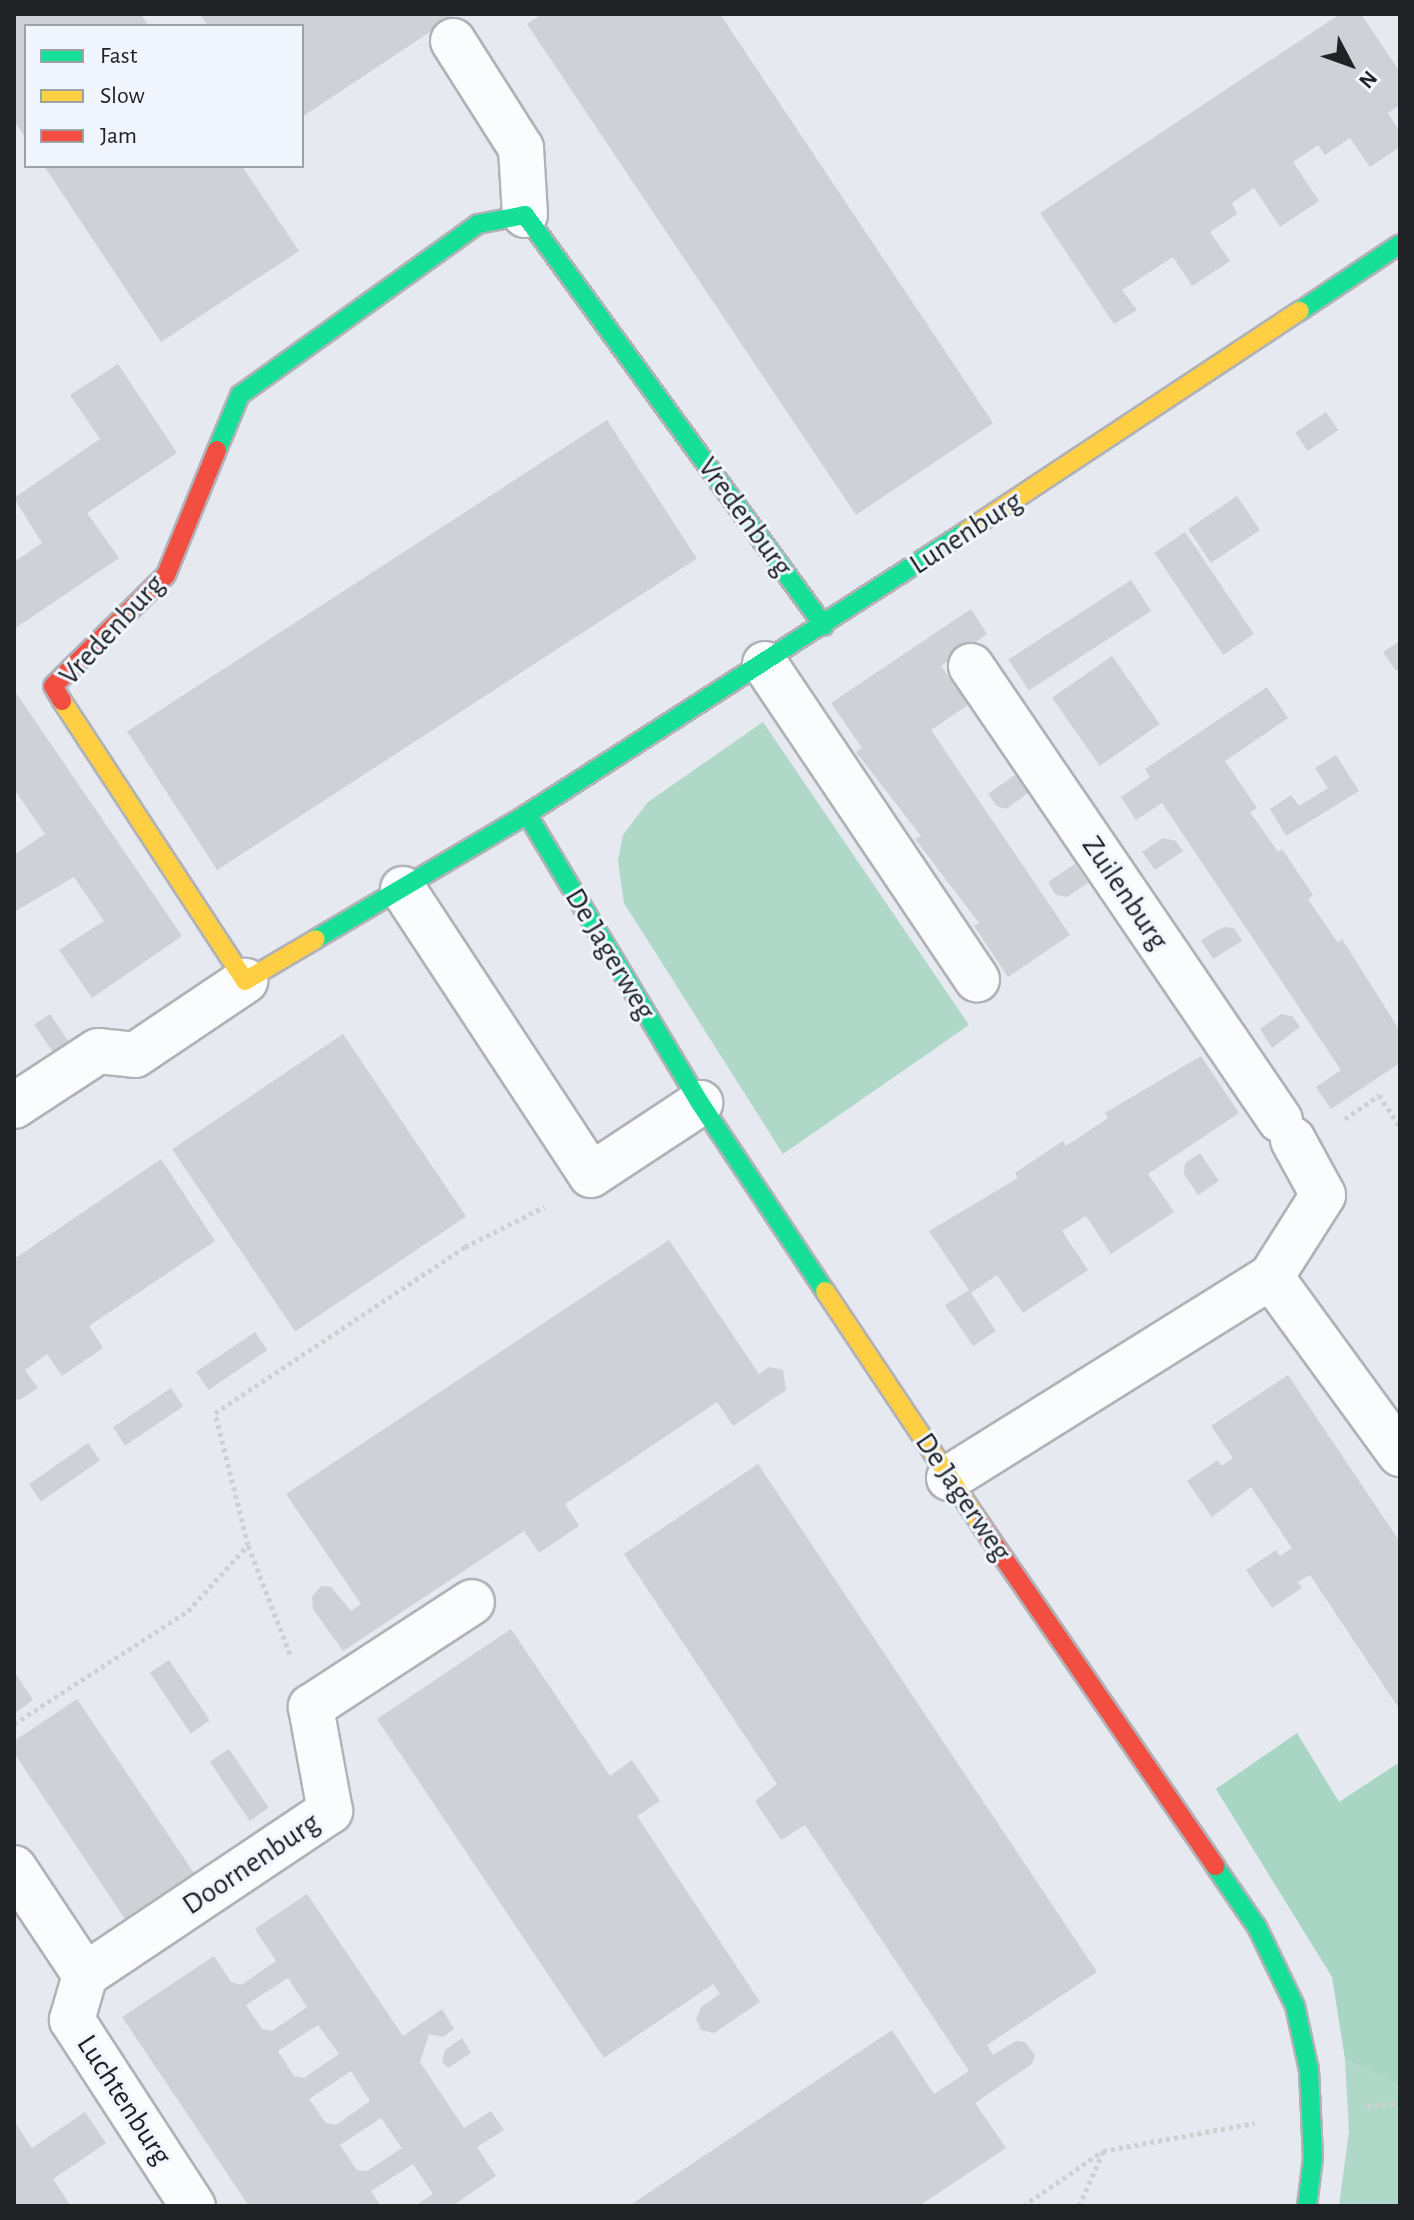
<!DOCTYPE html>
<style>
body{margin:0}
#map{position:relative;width:1414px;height:2220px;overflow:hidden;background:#e6e9f0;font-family:"Alegreya Sans",sans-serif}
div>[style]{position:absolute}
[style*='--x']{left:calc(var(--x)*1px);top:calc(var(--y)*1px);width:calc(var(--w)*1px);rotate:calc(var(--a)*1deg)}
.green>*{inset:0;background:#afd8c8}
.forest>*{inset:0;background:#a8d5c4}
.building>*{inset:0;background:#ced1d5;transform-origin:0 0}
.path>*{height:5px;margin-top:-2.5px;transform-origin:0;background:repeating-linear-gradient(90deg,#cfd0d2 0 4px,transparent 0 8px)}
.roads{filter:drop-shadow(2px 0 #b0b2b7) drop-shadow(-2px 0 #b0b2b7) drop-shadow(0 2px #b0b2b7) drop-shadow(0 -2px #b0b2b7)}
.street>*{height:44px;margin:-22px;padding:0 22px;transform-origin:22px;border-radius:22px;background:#fbfcfd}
.fast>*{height:18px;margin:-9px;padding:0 9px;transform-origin:9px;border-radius:9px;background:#16e098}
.slow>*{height:18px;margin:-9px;padding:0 9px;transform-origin:9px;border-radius:9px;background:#ffcf43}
.jam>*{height:18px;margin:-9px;padding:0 9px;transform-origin:9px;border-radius:9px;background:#f24e42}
span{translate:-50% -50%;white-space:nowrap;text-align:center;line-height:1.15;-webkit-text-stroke:6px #f1f6fe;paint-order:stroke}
.street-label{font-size:30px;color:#202226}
.frame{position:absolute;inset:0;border:16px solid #202226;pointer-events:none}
.legend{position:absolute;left:24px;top:24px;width:280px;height:144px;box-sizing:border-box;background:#f1f6fe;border:2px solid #9da1a8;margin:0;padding:10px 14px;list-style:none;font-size:24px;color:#202226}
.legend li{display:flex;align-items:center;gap:16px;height:40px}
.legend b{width:40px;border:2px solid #9da1a8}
.north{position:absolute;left:1310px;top:24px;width:80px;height:80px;-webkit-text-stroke:6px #f1f6fe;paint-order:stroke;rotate:131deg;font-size:22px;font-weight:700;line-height:32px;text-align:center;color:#202226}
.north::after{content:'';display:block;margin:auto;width:28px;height:36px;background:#202226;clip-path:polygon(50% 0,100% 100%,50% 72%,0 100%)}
</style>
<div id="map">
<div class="green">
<div style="clip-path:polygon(763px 722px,969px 1025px,783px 1154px,624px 903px,618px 861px,623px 835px,648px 802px)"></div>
<div style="clip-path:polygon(1345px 2059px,1400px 2086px,1400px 2206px,1339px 2206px,1349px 2131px)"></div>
</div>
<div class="forest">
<div style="clip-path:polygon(1297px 1733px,1339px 1802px,1400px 1762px,1400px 2086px,1345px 2059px,1332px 1977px,1216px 1789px)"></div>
</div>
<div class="building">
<div style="clip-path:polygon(14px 14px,141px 14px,149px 26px,26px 26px,26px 139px,14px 121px)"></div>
<div style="clip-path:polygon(200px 14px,457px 14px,302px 117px,302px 26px,208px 26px)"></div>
<div style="clip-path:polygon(542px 14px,720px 14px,993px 423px,856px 515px,527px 24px)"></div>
<div style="clip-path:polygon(1340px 14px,1361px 14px,1400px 72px,1400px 105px,1388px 113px,1400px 132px,1400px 147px,1370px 167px,1350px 138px,1325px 155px,1318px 145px,1293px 162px,1319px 201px,1280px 227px,1254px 188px,1232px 203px,1237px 214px,1210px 232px,1230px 261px,1192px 286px,1173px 257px,1122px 290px,1137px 310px,1114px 324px,1040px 213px)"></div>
<div style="clip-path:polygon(44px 166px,242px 166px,299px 251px,161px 342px)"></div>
<div style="clip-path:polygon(118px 364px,177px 453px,87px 513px,119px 558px,14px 629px,14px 562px,42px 543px,14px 498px,100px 439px,70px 395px)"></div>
<div style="left:1326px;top:412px;width:22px;height:37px;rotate:56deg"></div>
<div style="left:607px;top:420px;width:165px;height:572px;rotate:57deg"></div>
<div style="left:1237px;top:496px;width:41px;height:59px;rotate:56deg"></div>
<div style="left:1185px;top:532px;width:123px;height:37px;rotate:56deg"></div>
<div style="left:1131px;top:580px;width:37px;height:146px;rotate:57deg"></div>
<div style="clip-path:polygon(971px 609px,987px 634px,941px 666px,968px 705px,931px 730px,1070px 935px,1008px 977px,974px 926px,979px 923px,915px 839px,921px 836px,856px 752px,862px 748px,831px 703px)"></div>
<div style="clip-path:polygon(1400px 641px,1400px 668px,1396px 671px,1383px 652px)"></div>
<div style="left:1112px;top:656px;width:83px;height:73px;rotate:55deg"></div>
<div style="clip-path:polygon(1267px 687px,1288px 718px,1225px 761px,1257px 808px,1250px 812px,1278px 852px,1282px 849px,1313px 895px,1308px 899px,1338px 943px,1342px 939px,1400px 1031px,1400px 1063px,1331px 1109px,1316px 1087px,1341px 1070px,1162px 803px,1136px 820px,1121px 797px,1150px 777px,1145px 769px)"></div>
<div style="clip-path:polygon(14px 690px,182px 936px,92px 998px,59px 950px,104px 921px,74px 877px,14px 912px,14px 855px,45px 834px,14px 789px)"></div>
<div style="clip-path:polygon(1336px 755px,1359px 791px,1286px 836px,1270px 809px,1291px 795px,1299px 806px,1328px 788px,1315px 768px)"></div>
<div style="clip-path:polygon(1015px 775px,1028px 793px,1006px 809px,997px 806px,988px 794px)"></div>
<div style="clip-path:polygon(1163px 838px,1176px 841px,1183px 851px,1155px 870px,1142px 852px)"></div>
<div style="clip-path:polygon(1075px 864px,1088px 883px,1067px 897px,1056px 895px,1048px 882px)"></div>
<div style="clip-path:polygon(1224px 927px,1234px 928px,1242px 941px,1213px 959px,1201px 940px)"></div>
<div style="left:50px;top:1014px;width:34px;height:19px;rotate:56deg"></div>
<div style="clip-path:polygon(1281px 1014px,1292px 1016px,1300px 1027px,1272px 1048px,1260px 1029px)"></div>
<div style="left:343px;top:1034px;width:220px;height:206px;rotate:56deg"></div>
<div style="clip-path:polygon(1201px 1056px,1239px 1113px,1148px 1174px,1174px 1212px,1111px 1254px,1086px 1216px,1062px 1231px,1088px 1270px,1023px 1313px,997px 1275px,971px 1293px,996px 1331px,973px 1346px,945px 1305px,969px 1290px,929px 1231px,1018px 1178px,1015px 1173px,1063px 1141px,1066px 1146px,1108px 1118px,1105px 1113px)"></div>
<div style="clip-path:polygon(1200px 1153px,1219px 1181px,1198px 1195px,1184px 1174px,1185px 1163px)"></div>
<div style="clip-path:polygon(161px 1159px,215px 1241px,89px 1326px,103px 1348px,62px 1376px,47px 1354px,25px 1370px,38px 1388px,18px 1401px,14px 1395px,14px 1259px)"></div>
<div style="clip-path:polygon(669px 1240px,759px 1374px,769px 1367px,783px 1370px,786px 1390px,733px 1426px,717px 1402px,565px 1504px,579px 1526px,539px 1553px,524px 1531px,343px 1651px,313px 1609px,312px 1597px,321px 1586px,331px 1587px,351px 1611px,361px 1604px,286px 1494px)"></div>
<div style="left:255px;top:1332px;width:22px;height:71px;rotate:56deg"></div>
<div style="clip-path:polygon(1288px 1375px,1400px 1542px,1400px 1710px,1310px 1575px,1298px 1582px,1302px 1588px,1272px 1608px,1246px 1570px,1276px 1550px,1280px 1556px,1292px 1548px,1251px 1487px,1212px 1517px,1187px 1481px,1218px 1460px,1221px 1466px,1233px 1458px,1211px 1426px)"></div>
<div style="left:171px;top:1388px;width:22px;height:70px;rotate:56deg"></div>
<div style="left:88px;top:1443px;width:21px;height:72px;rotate:55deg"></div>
<div style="clip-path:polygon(758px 1464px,1097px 1972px,987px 2045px,993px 2055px,1016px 2041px,1025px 2042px,1035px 2055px,1032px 2064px,975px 2103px,1006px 2148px,919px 2206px,629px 2206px,892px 2030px,934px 2094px,969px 2071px,805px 1825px,781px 1840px,755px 1801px,777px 1784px,624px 1554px)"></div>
<div style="clip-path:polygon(511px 1629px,610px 1776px,632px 1760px,660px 1801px,637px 1816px,760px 2002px,714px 2033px,701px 2030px,696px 2019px,701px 2007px,720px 1994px,713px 1984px,604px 2058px,377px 1719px)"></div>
<div style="left:169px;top:1660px;width:73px;height:23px;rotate:56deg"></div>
<div style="clip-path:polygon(14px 1671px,33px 1700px,14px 1714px)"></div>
<div style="clip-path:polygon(77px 1699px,198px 1879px,129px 1925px,14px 1753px,14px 1741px)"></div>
<div style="left:229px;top:1749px;width:71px;height:23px;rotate:56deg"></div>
<div style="clip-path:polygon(evenodd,307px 1894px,403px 2036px,442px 2009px,454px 2029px,443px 2037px,429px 2034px,420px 2062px,464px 2128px,491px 2111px,504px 2130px,477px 2147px,496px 2176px,452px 2206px,415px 2206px,433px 2194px,413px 2164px,371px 2191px,381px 2206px,249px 2206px,122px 2017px,214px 1956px,231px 1982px,241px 1985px,276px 1961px,255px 1929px,307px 1894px,288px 1978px,307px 2007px,272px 2031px,262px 2029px,246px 2005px,288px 1978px,307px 1894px,318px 2025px,339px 2054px,304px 2078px,294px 2076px,278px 2051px,318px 2025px,307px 1894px,351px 2071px,370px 2101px,336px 2125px,326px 2123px,309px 2099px,351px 2071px,307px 1894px,381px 2118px,402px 2148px,367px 2171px,357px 2170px,340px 2145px,381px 2118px)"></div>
<div style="clip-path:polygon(462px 2038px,471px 2053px,448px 2068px,442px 2062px,445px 2050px)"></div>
<div style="clip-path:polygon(85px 2112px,106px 2143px,53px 2179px,71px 2206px,14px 2206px,14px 2121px,32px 2148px)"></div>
</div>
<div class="path">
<div style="--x:1345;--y:1119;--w:42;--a:-35.2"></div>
<div style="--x:1379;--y:1095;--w:38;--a:57"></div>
<div style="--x:290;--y:1654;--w:117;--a:-111.1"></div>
<div style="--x:248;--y:1545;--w:136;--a:-104"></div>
<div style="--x:215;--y:1413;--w:300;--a:-33.6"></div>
<div style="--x:465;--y:1247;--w:89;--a:-26.9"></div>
<div style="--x:14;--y:1724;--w:207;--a:-33"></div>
<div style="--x:188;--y:1611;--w:89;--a:-47.7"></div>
<div style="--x:1367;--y:2106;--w:33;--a:-5"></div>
<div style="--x:1023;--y:2206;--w:97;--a:-34.5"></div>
<div style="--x:1103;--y:2151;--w:154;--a:-10.5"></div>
<div style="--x:1079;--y:2206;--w:59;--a:-66"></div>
</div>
<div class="roads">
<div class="street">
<div style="--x:453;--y:41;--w:127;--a:57.6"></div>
<div style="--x:521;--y:148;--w:67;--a:86.6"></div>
<div style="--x:765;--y:664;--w:380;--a:56.1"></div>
<div style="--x:971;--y:666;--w:549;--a:55.76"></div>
<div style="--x:403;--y:889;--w:342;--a:56.7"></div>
<div style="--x:591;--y:1175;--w:131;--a:-33.4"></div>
<div style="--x:14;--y:1106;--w:100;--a:-33.2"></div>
<div style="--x:98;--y:1051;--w:37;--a:6"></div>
<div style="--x:135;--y:1055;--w:133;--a:-33.9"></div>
<div style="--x:1271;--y:1277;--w:97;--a:-57.6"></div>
<div style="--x:1323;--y:1195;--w:63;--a:-118.6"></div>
<div style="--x:949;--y:1478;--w:380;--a:-32"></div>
<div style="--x:1271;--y:1277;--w:219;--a:53.9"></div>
<div style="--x:14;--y:1868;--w:128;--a:56.4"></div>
<div style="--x:85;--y:1975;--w:47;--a:106.1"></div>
<div style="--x:72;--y:2020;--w:222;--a:57"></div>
<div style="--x:85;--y:1975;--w:295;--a:-33.8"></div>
<div style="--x:330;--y:1811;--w:106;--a:-100.4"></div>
<div style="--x:311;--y:1707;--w:192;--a:-33.1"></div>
</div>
<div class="fast">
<div style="--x:1300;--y:311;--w:120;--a:-33.8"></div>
<div style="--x:217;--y:450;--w:60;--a:-67.3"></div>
<div style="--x:240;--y:395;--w:293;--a:-35.7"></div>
<div style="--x:478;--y:224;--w:48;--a:-10.8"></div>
<div style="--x:525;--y:215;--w:508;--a:53.96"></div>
<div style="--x:527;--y:814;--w:337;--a:59.1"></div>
<div style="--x:700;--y:1103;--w:226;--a:56.4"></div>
<div style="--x:316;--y:939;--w:245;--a:-30.6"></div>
<div style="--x:527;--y:814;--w:523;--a:-32.75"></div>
<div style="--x:1215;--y:1866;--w:74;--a:55.5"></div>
<div style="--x:1257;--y:1927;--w:88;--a:64.3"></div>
<div style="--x:1295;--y:2006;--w:66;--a:77.7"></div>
<div style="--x:1309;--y:2070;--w:88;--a:87.4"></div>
<div style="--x:1313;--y:2158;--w:48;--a:97.1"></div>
</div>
<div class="slow">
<div style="--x:967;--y:531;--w:399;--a:-33.5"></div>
<div style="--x:62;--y:701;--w:334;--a:56.8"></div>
<div style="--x:245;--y:981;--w:82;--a:-30.6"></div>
<div style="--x:825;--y:1291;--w:281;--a:56.3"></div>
</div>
<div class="jam">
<div style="--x:62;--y:701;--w:17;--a:-121"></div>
<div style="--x:53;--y:686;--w:158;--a:-44.5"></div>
<div style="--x:166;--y:575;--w:135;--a:-67.8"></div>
<div style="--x:981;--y:1525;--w:414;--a:55.5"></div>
</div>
</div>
<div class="street-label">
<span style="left:745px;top:517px;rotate:54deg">Vredenburg</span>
<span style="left:966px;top:533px;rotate:-33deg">Lunenburg</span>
<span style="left:112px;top:630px;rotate:-47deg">Vredenburg</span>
<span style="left:1125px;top:893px;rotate:56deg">Zuilenburg</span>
<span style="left:610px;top:954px;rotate:59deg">De Jagerweg</span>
<span style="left:963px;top:1497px;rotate:56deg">De Jagerweg</span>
<span style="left:251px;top:1864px;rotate:-34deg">Doornenburg</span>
<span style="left:124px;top:2100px;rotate:57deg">Luchtenburg</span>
</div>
<div class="frame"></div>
<ul class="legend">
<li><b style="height:10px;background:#16e098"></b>Fast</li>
<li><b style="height:10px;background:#ffcf43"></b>Slow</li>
<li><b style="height:10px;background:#f24e42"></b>Jam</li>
</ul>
<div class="north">N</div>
</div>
